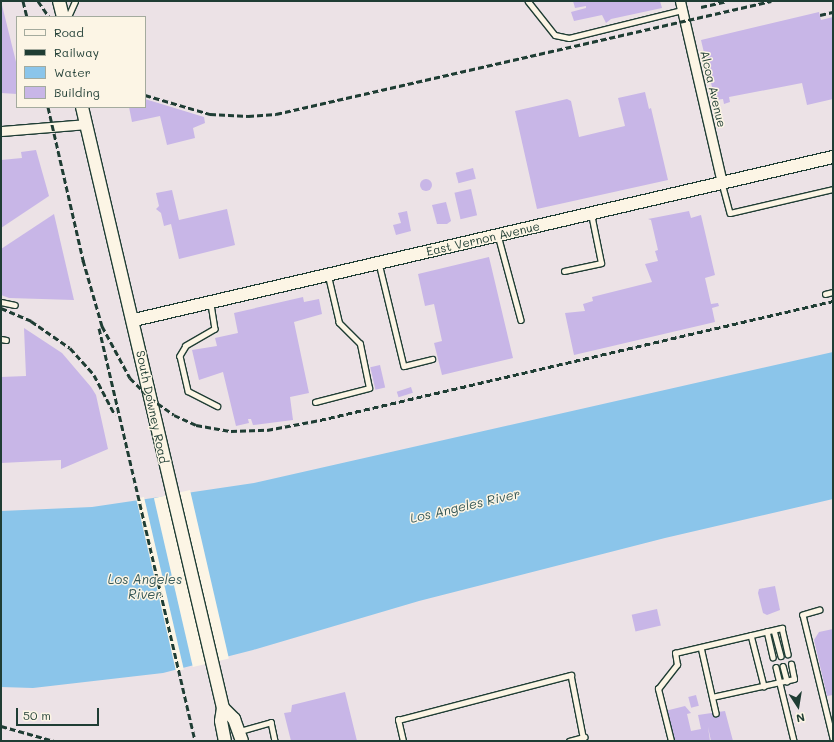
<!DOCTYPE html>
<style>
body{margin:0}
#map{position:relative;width:834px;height:742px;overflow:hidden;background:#fcf5e5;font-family:Mali,sans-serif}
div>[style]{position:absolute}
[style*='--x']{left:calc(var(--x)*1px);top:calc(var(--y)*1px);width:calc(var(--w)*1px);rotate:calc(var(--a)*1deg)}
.built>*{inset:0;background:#ece2e6}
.water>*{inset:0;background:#8bc5ea}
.pier>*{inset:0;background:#fcf5e5;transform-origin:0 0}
.building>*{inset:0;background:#c8b6e7;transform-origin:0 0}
.round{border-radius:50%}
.roads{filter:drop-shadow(1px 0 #1f3d34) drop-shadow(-1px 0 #1f3d34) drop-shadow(0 1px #1f3d34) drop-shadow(0 -1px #1f3d34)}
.lane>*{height:4.5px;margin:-2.25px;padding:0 2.25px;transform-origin:2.25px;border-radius:2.25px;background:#fcf5e5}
.street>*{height:9px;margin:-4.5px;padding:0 4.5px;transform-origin:4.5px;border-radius:4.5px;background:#fcf5e5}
.secondary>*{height:12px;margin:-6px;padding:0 6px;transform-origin:6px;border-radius:6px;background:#fcf5e5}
.rail>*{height:3px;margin-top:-1.5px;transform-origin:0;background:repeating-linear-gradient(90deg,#1f3d34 0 6px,transparent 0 9px)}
span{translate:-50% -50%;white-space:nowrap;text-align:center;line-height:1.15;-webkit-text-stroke:3px #fcf5e5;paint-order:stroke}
.street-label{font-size:12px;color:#1f3d34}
.water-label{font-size:13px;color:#355858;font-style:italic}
.frame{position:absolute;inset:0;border:2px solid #1f3d34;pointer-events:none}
.legend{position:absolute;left:16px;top:16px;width:130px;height:92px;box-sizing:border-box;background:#fcf5e5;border:1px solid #a4ab9e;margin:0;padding:5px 7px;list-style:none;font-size:12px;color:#1f3d34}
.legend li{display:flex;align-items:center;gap:8px;height:20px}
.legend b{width:20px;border:1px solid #a4ab9e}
.north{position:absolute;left:778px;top:686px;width:40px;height:40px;-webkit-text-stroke:3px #fcf5e5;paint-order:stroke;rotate:168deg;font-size:11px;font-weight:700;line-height:16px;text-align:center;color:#1f3d34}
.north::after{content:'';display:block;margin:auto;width:14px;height:18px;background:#1f3d34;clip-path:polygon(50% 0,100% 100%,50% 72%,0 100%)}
.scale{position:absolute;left:16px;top:708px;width:83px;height:18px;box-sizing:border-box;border:2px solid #1f3d34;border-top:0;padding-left:5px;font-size:12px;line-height:14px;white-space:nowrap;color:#1f3d34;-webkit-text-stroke:3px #fcf5e5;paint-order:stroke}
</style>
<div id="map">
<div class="built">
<div style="clip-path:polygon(evenodd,1px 1px,833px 1px,833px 741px,1px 741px,1px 1px,17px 17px,145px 17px,145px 107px,17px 107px,17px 17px)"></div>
</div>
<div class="water">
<div style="clip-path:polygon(833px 352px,833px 499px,665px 538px,419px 601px,253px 650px,163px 673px,33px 688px,1px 687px,1px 511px,92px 507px,254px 483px)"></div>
</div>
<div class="pier">
<div style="left:190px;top:490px;width:173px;height:37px;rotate:77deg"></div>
<div style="left:144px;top:497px;width:177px;height:8px;rotate:77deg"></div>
</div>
<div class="building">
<div style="clip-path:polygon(1px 1px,17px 66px,17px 94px,1px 93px)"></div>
<div style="clip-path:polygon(573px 1px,660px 1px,662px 8px,611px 19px,606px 23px,602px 15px,574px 21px,571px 12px,586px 8px,586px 6px,575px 8px)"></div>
<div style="clip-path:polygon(819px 12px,821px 20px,833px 17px,833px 99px,807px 105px,802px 83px,729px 97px,730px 102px,724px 104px,723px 99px,715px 100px,701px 40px)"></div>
<div style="clip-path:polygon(645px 92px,649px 109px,651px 108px,668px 180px,537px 209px,515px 111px,567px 99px,571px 101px,579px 137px,625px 126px,618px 98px)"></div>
<div style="clip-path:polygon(145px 99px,204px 117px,205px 123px,193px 128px,195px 138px,167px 145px,160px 116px,132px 122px,129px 107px,145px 107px)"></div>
<div style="clip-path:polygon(36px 150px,49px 196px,1px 228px,1px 160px,22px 158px,21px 152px)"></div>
<div style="left:473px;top:168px;width:11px;height:18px;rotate:75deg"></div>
<div class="round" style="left:420px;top:179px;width:12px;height:12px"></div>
<div style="left:471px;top:189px;width:27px;height:17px;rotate:77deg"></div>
<div style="clip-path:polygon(172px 190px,179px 220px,227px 209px,235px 245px,179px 259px,171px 224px,164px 226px,161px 213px,156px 209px,159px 206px,156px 193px)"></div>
<div style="clip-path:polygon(446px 202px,451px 221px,447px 224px,437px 224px,432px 205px)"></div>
<div style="clip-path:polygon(407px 211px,411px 231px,396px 235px,393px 225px,401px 223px,398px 213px)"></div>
<div style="clip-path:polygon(689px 211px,691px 218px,701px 215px,715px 275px,705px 278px,711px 304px,718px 303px,719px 306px,712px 308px,715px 322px,574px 355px,565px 313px,585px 311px,583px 304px,593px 301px,592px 297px,652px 282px,645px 264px,658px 261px,655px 251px,658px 250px,651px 220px,648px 219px)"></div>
<div style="clip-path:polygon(54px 214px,74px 300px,9px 298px,1px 295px,1px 249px)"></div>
<div style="clip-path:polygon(489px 257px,513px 358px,442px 375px,434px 343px,442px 341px,434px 304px,425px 306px,418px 274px)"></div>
<div style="clip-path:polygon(303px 297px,304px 302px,319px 299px,322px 314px,294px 322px,309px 393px,290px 397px,293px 420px,253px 425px,251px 419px,248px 419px,249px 423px,236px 426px,223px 372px,199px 380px,192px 350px,217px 346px,215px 338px,238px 333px,234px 313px)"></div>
<div style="clip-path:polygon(24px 328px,62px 353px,91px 387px,96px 395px,108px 449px,61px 469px,61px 460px,1px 463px,1px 377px,26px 376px)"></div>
<div style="left:380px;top:365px;width:23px;height:10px;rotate:77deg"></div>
<div style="left:411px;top:387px;width:6px;height:15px;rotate:72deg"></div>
<div style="clip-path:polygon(775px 586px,780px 610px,767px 615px,763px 613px,758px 593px,759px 589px)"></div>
<div style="left:657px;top:609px;width:17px;height:26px;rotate:77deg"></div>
<div style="clip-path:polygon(833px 629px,833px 695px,827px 696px,814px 640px,819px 632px)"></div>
<div style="clip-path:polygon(345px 692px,357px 741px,291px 741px,284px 713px,291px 712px,292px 705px)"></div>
<div style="left:696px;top:695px;width:11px;height:8px;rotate:75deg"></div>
<div style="clip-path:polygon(685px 706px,691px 713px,687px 714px,691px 731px,701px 729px,698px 715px,725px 711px,733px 741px,711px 741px,708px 727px,710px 741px,675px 741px,665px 711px)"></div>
</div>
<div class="roads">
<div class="lane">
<div style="--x:528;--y:1;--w:43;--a:51.5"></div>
<div style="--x:555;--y:35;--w:14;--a:12"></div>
<div style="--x:569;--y:38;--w:116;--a:-13.9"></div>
<div style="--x:68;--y:17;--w:17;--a:-66"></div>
<div style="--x:722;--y:183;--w:31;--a:75"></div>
<div style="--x:730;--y:213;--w:106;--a:-13.1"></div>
<div style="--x:498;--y:235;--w:88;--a:74.9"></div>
<div style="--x:379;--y:263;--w:106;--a:76.4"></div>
<div style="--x:404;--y:366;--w:29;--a:-14"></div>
<div style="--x:564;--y:271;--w:38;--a:-12"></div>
<div style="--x:601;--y:263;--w:50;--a:-101.5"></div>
<div style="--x:825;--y:294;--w:8;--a:-14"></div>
<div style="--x:1;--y:302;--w:14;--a:12"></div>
<div style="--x:211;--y:304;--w:25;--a:81"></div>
<div style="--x:215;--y:329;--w:34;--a:150"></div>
<div style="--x:186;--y:346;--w:12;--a:121"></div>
<div style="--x:180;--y:356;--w:36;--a:77"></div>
<div style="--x:188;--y:391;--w:33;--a:27"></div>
<div style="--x:1;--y:339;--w:5;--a:11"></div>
<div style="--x:315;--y:402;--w:56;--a:-14.5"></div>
<div style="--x:369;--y:388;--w:45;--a:-101.6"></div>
<div style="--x:360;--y:344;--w:30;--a:-135"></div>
<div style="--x:339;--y:323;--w:48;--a:-103.2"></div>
<div style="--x:820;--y:610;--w:18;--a:164"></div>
<div style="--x:803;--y:615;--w:127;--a:76.3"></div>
<div style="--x:774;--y:630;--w:27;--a:75"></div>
<div style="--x:767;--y:631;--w:27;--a:77"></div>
<div style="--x:751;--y:635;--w:53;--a:75.7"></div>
<div style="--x:701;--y:647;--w:68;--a:77.2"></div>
<div style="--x:783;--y:666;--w:16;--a:75"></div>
<div style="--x:776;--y:667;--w:76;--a:76.3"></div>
<div style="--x:712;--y:697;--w:84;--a:-12.4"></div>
<div style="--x:794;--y:679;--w:15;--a:-101"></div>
<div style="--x:240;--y:731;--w:32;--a:-16"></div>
<div style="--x:271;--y:722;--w:19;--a:78"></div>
<div style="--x:403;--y:741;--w:22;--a:-103"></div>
<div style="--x:398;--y:720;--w:179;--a:-14.6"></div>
<div style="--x:571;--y:675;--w:67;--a:78.9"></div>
<div style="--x:569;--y:741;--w:16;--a:-15"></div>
<div style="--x:671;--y:741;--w:54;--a:-104"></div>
<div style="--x:658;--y:689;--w:31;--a:-52"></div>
<div style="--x:677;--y:665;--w:12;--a:-99"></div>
<div style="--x:675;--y:653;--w:110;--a:-13.2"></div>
<div style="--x:782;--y:628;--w:27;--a:77"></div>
</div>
<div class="street">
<div style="--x:680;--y:1;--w:187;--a:77"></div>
<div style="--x:1;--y:131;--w:85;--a:-4.7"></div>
</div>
<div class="secondary">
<div style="--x:59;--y:1;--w:16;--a:76"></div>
<div style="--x:82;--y:107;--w:617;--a:76.8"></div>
<div style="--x:223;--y:708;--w:13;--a:99"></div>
<div style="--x:221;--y:721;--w:20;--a:79"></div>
<div style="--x:134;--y:320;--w:718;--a:-13.13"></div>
<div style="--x:223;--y:708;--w:16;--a:45"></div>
<div style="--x:234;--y:719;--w:23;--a:70"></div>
</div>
</div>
<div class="rail">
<div style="--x:23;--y:1;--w:16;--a:76"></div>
<div style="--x:38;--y:1;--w:19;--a:55"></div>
<div style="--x:701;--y:7;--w:27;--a:-13"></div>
<div style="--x:820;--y:15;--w:13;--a:-13"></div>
<div style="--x:145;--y:95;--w:68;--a:16.3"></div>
<div style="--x:210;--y:114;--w:38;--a:3"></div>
<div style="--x:248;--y:116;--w:28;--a:-4"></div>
<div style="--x:276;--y:114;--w:508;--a:-12.86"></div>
<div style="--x:48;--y:107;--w:161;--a:77.1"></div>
<div style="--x:83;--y:260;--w:69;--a:73.9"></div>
<div style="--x:102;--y:326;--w:59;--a:61.7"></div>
<div style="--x:130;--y:378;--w:28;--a:45"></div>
<div style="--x:150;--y:398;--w:29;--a:35"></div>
<div style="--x:174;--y:415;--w:24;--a:24"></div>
<div style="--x:196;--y:425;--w:36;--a:10"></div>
<div style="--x:231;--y:431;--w:36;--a:-2"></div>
<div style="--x:267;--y:430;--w:54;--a:-10.7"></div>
<div style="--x:320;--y:420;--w:527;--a:-13.06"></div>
<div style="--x:1;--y:308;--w:33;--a:23"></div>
<div style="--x:31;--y:321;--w:47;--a:34.7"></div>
<div style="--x:70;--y:348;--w:36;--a:48"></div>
<div style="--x:94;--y:375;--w:45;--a:62.3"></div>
<div style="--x:99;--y:328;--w:424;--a:76.9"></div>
<div style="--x:1;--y:726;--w:55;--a:15.8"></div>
</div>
<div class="street-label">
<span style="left:713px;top:89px;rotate:77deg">Alcoa Avenue</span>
<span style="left:483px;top:239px;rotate:-13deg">East Vernon Avenue</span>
<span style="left:152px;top:407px;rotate:78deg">South Downey Road</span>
</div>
<div class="water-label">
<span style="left:465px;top:506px;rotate:-13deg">Los Angeles River</span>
<span style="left:145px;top:587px">Los Angeles<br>River</span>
</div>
<div class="frame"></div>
<ul class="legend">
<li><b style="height:5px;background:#fcf5e5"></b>Road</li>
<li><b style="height:5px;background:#1f3d34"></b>Railway</li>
<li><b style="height:11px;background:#8bc5ea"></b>Water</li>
<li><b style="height:11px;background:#c8b6e7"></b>Building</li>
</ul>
<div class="north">N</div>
<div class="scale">50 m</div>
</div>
